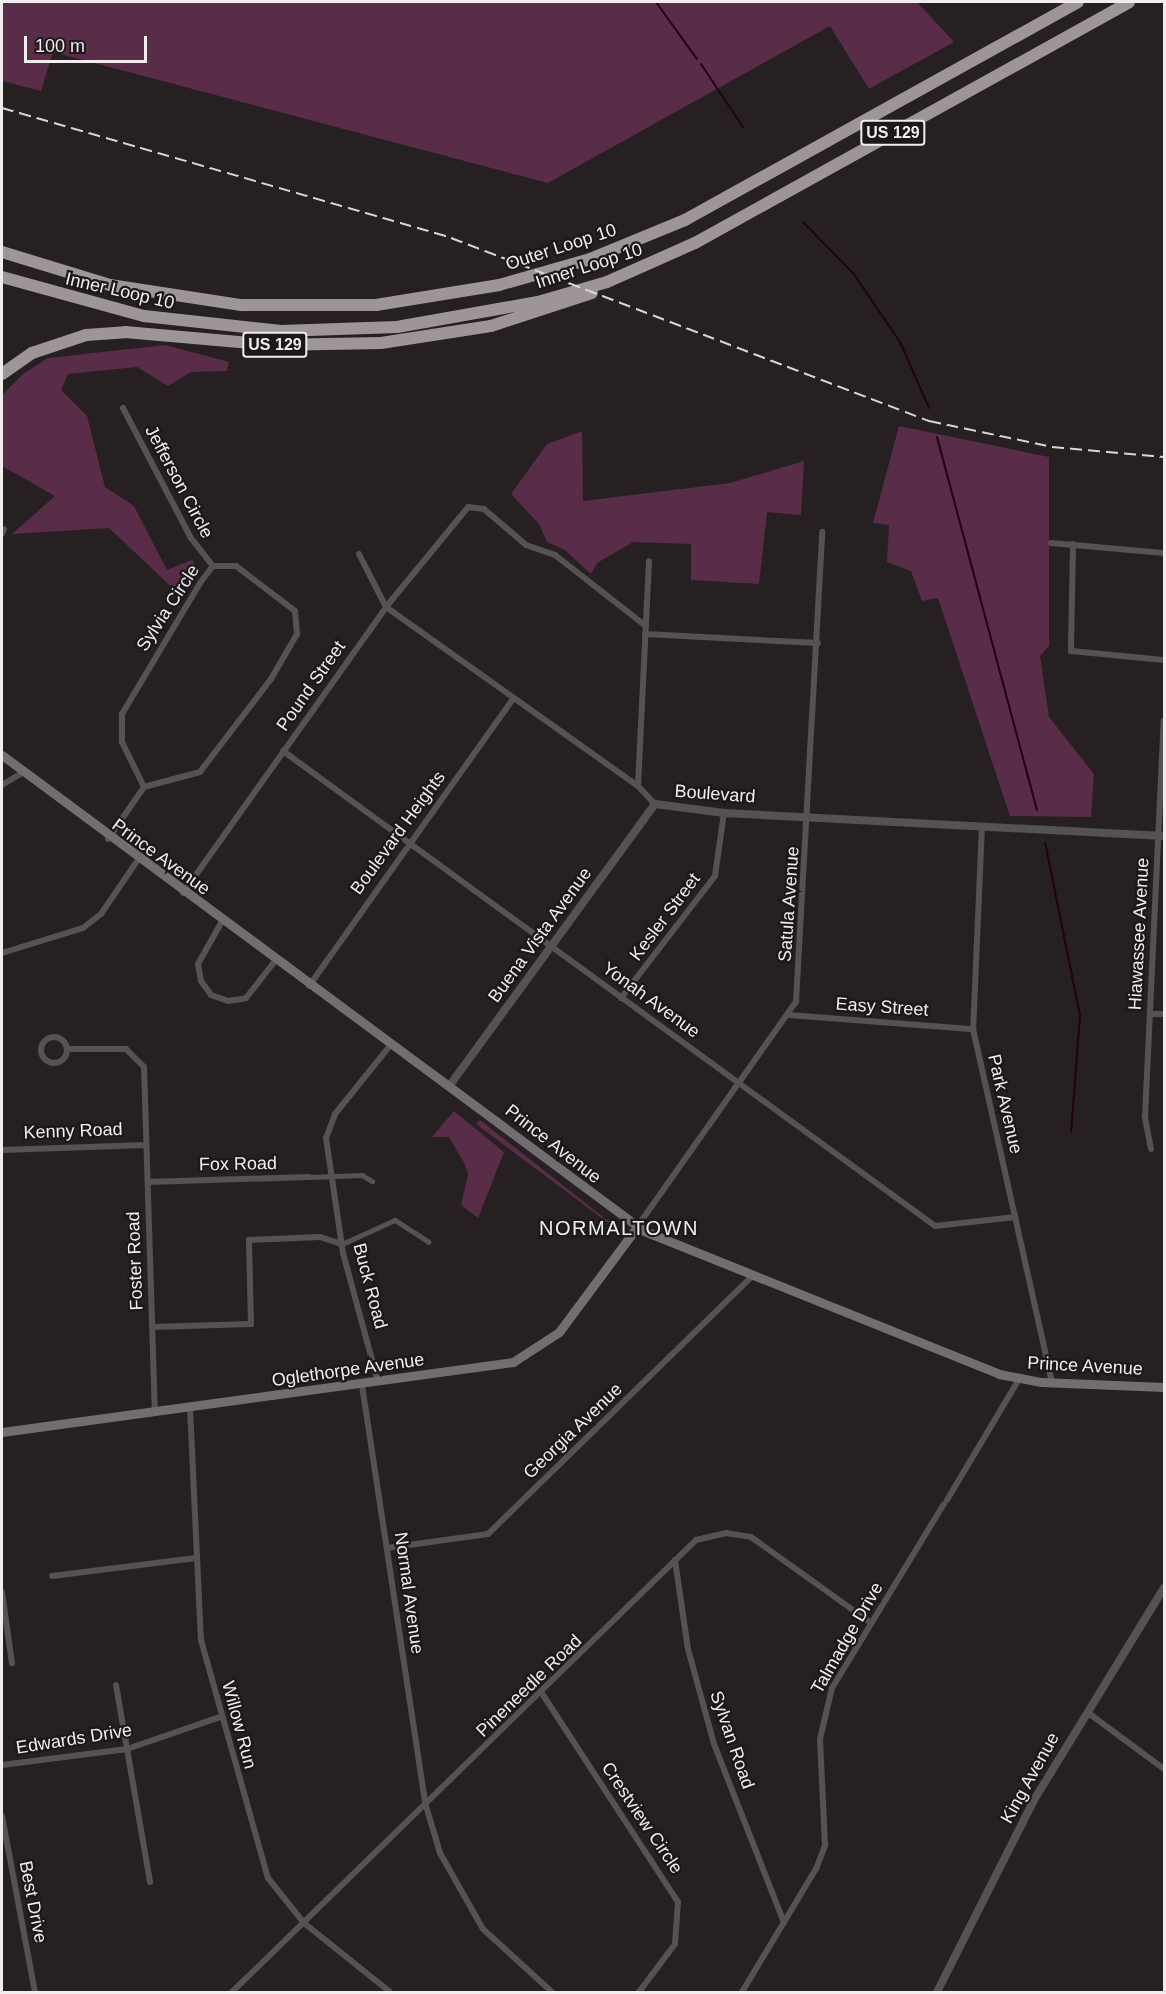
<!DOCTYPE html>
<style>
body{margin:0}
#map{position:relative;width:1166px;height:1994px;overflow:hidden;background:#262023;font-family:Arial,sans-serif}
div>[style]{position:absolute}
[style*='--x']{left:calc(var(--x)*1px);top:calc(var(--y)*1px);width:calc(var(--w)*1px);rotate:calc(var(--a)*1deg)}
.green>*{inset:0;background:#592c47}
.stream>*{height:2px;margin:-1px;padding:0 1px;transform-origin:1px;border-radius:1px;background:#210115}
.pedestrian>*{height:4.5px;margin:-2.25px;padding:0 2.25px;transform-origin:2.25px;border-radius:2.25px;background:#555254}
.minor>*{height:6px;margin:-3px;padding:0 3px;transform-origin:3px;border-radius:3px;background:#555254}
.minor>.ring{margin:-3px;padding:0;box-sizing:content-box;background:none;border:6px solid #555254;border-radius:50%}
.tertiary>*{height:8px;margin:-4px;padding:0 4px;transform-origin:4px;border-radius:4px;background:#555254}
.secondary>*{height:9px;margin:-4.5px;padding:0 4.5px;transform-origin:4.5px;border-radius:4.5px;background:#726d70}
.motorway>*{height:12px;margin:-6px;padding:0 6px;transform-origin:6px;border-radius:6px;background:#9d9599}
.rail>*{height:2px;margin-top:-1px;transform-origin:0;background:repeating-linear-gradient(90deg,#d9d5d7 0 12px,transparent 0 18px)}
span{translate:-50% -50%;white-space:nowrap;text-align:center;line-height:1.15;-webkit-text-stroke:4.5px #1c171a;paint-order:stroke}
.shield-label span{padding:2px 4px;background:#1c171a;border:2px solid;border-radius:4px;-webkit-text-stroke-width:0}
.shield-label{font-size:16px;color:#f1edef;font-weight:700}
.street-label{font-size:18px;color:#f1edef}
.neighbourhood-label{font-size:20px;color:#f1edef;letter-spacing:1.5px}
.frame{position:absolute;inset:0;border:3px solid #f1edef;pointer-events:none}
.scale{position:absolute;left:24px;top:36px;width:123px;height:27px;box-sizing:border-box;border:3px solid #f1edef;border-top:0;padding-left:8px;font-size:18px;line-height:21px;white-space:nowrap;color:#f1edef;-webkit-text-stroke:4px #1c171a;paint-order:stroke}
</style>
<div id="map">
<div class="green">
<div style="clip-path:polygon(2px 2px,917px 2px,954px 42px,869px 89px,830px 26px,548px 183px,53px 52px,41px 91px,2px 81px)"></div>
<div style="clip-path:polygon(165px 345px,229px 362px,227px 371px,191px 372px,168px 386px,137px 367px,68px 374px,61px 390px,87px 416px,105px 487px,134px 506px,167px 570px,192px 560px,198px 571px,179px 594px,109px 528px,12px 534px,55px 496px,2px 466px,2px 395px,23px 374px,48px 358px)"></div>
<div style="clip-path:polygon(899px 426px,1049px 457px,1049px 646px,1040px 656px,1049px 717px,1094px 774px,1091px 817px,1010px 816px,938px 598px,922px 601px,911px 571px,887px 562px,889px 525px,873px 523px)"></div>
<div style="clip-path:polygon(582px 431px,583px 501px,730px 483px,804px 461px,801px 515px,767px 512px,759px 584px,691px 580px,691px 544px,633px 542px,597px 563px,591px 574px,565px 550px,547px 542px,539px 524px,511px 494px,547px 444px)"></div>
<div style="clip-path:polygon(454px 1111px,504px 1152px,478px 1218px,461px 1205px,468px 1174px,464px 1163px,449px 1137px,432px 1137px)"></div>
<div style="clip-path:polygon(480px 1120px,612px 1224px,611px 1225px,476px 1124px)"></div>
</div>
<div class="stream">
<div style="--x:656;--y:2;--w:70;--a:54.3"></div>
<div style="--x:701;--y:64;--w:76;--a:56.3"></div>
<div style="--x:803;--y:222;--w:71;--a:45.6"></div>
<div style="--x:853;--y:273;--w:83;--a:55.7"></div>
<div style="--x:900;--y:342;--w:72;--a:66.3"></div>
<div style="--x:937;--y:437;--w:386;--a:75"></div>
<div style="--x:1045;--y:842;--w:177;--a:78.6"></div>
<div style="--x:1080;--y:1016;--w:116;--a:94.4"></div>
</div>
<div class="pedestrian">
<div style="--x:309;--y:1177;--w:53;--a:-2.2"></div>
<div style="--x:362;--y:1175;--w:12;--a:31"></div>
<div style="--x:342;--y:1244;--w:58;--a:-24.4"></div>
<div style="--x:395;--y:1220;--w:40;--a:32.9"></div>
</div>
<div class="minor">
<div style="--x:123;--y:408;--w:147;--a:62.4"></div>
<div style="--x:191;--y:538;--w:36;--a:52"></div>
<div style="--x:2;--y:534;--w:5;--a:-68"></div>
<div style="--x:1051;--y:543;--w:113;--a:5.1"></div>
<div style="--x:1073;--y:544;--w:107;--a:91.1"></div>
<div style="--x:1071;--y:651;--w:93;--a:5.5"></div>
<div style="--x:359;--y:554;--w:59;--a:63"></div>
<div style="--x:386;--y:607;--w:309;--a:35.4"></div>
<div style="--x:638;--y:786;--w:25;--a:47"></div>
<div style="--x:645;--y:634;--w:173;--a:3"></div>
<div style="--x:283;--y:751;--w:807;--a:36.07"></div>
<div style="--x:935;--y:1226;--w:81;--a:-6.4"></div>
<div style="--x:2;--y:785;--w:23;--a:-31"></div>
<div style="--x:638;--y:786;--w:225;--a:-87.2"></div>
<div style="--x:982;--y:826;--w:203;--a:92.5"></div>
<div style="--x:973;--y:1029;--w:363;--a:77.4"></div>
<div style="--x:108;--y:839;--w:63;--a:-55.3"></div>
<div style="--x:144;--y:787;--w:50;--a:-116.1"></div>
<div style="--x:122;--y:742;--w:28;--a:-90"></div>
<div style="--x:122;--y:714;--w:152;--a:-59.2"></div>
<div style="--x:200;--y:583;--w:21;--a:-53"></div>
<div style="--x:213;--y:566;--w:23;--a:0"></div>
<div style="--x:236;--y:566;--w:74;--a:37.3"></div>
<div style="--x:295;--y:611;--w:23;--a:85"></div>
<div style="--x:297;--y:634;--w:52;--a:120"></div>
<div style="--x:271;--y:679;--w:117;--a:127.4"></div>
<div style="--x:200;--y:772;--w:58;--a:165"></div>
<div style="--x:183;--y:893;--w:351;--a:-54.6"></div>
<div style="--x:386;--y:607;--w:129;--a:-50.6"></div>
<div style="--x:468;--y:507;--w:16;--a:7"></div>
<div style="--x:484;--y:509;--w:55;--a:40.6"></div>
<div style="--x:526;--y:545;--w:31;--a:19"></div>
<div style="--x:555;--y:555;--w:115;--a:38"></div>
<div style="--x:221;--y:923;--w:47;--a:119.3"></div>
<div style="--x:198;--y:964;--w:17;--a:80"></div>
<div style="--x:201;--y:981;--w:17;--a:54"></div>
<div style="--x:211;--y:995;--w:18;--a:19"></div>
<div style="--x:228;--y:1001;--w:18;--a:-9"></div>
<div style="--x:246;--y:998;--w:47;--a:-51.9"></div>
<div style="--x:2;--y:953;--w:85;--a:-17.2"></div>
<div style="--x:83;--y:928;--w:23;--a:-38"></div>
<div style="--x:101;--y:914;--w:64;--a:-55.8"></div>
<div style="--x:309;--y:986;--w:352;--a:-54.6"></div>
<div style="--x:621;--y:998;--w:154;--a:-52.4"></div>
<div style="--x:715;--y:876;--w:64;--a:-81.9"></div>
<div style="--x:1150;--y:1014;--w:14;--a:0"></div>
<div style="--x:789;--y:1015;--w:185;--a:4.4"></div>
<div class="ring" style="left:41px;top:1037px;width:20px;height:20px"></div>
<div style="--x:67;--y:1049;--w:59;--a:0"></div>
<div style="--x:126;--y:1049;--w:25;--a:45"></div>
<div style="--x:144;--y:1067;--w:345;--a:88.2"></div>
<div style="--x:1151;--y:1149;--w:33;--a:-101"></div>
<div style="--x:1145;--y:1117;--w:397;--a:-87.3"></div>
<div style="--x:2;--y:1150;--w:144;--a:-2"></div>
<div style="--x:148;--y:1182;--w:161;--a:-1.8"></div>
<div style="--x:637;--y:1227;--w:276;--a:-54.8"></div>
<div style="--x:796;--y:1002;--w:471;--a:-86.8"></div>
<div style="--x:152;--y:1327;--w:99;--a:-1.7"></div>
<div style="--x:251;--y:1324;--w:84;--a:-91.4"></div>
<div style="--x:249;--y:1240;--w:71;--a:-2.4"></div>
<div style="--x:320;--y:1237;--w:23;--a:18"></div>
<div style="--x:378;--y:1382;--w:134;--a:-105.2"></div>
<div style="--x:343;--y:1253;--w:116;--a:-98.4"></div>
<div style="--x:326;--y:1138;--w:26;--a:-69"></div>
<div style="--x:335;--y:1114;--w:91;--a:-51.2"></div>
<div style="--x:362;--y:1385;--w:426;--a:81.4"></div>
<div style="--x:426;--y:1806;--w:49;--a:73.4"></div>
<div style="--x:440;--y:1853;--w:87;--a:60.5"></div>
<div style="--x:483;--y:1929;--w:93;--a:42.4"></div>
<div style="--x:190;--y:1408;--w:232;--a:87.3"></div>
<div style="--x:201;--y:1640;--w:247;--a:74.3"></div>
<div style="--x:268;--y:1878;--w:58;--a:51.3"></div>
<div style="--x:304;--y:1923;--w:110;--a:38.7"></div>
<div style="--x:947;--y:1500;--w:141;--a:-59.2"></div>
<div style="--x:387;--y:1548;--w:102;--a:-7.9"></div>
<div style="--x:488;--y:1534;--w:366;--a:-44.3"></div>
<div style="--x:675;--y:1560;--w:90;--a:81.7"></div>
<div style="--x:688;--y:1649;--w:98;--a:74.7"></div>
<div style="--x:714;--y:1744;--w:192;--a:68.6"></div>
<div style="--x:52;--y:1576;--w:145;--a:-7.1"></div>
<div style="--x:2;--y:1592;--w:72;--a:82"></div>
<div style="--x:116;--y:1685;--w:200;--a:80.2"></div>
<div style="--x:543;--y:1695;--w:247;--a:56.9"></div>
<div style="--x:678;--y:1902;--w:42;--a:94.1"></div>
<div style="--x:675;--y:1944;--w:60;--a:126.9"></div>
<div style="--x:1087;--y:1712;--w:96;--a:36.5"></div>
<div style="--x:2;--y:1765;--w:126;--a:-7.3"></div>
<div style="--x:127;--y:1749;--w:98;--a:-19"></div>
<div style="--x:2;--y:1816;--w:179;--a:79.4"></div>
<div style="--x:232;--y:1992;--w:648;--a:-44.25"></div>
<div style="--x:696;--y:1540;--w:31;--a:-13"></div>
<div style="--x:726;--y:1533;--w:25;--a:9"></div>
<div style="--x:751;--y:1537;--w:148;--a:35.6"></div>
<div style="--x:742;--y:1992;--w:144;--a:-59"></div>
<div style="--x:816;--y:1869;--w:26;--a:-69"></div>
<div style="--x:825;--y:1845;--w:106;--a:-92.7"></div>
<div style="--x:820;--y:1739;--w:52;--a:-76.8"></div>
<div style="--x:832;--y:1688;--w:215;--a:-58.7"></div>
</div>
<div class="tertiary">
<div style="--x:450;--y:1085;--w:348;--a:-53.9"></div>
<div style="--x:655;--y:804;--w:70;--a:7.4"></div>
<div style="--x:724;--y:813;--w:441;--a:3"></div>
<div style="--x:937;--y:1992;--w:215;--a:-63.2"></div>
<div style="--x:1034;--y:1800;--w:249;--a:-58.5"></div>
</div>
<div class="secondary">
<div style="--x:2;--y:755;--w:799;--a:36.55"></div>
<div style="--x:644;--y:1231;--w:383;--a:21.9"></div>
<div style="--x:999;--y:1374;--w:43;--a:10.8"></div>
<div style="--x:1041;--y:1382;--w:123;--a:2.3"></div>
<div style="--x:2;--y:1432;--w:516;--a:-7.8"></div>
<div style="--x:513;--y:1362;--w:55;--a:-33.1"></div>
<div style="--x:559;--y:1332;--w:131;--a:-53.4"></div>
</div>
<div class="motorway">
<div style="--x:2;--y:252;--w:113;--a:17"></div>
<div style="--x:110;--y:285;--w:133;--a:8.7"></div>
<div style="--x:241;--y:305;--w:135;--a:0"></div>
<div style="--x:376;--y:305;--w:125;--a:-9.2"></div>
<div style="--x:499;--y:285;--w:95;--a:-15.9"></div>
<div style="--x:590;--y:259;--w:103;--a:-22.3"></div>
<div style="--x:685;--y:220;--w:449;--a:-29"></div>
<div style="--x:2;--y:277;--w:147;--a:15.4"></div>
<div style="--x:144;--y:316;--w:138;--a:6.2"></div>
<div style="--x:281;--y:331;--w:116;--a:-2"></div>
<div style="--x:397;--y:327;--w:143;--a:-10.1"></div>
<div style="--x:538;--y:302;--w:72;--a:-16.2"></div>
<div style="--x:607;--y:282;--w:96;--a:-23.9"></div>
<div style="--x:695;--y:243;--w:496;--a:-29"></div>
<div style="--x:2;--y:374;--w:37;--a:-35"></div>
<div style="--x:32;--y:353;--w:57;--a:-18.4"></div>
<div style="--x:86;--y:335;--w:39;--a:-4"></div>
<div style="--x:125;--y:332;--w:149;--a:5"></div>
<div style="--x:273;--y:345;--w:108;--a:-1.1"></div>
<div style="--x:381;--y:343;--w:111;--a:-8.8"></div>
<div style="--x:491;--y:326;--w:106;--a:-18.1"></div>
</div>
<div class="rail">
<div style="--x:2;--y:108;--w:467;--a:16.1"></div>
<div style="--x:451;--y:238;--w:512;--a:20.95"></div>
<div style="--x:929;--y:421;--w:126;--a:11.9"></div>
<div style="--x:1052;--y:447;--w:112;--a:5.1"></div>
</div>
<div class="shield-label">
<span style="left:893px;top:133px">US 129</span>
<span style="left:275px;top:345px">US 129</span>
</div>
<div class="street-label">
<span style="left:561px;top:247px;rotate:-18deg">Outer Loop 10</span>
<span style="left:589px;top:266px;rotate:-18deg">Inner Loop 10</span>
<span style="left:120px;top:291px;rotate:13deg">Inner Loop 10</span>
<span style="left:179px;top:482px;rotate:62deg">Jefferson Circle</span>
<span style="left:168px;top:608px;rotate:-57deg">Sylvia Circle</span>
<span style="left:311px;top:686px;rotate:-55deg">Pound Street</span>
<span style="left:715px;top:794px;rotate:4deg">Boulevard</span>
<span style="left:398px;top:833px;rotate:-54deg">Boulevard Heights</span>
<span style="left:161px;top:857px;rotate:36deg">Prince Avenue</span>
<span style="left:789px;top:904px;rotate:-86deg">Satula Avenue</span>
<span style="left:665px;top:917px;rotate:-53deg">Kesler Street</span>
<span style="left:1139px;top:934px;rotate:-87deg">Hiawassee Avenue</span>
<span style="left:540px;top:935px;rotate:-54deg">Buena Vista Avenue</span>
<span style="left:651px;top:1000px;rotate:36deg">Yonah Avenue</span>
<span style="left:882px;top:1007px;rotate:4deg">Easy Street</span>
<span style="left:1005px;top:1104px;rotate:77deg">Park Avenue</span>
<span style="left:73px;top:1131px;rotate:-2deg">Kenny Road</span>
<span style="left:553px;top:1144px;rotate:38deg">Prince Avenue</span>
<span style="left:238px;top:1164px;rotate:-1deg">Fox Road</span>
<span style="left:135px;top:1261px;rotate:-92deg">Foster Road</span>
<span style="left:370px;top:1286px;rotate:75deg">Buck Road</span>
<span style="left:1085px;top:1366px;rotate:3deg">Prince Avenue</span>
<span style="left:348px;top:1370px;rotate:-8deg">Oglethorpe Avenue</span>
<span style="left:573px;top:1431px;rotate:-44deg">Georgia Avenue</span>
<span style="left:409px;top:1593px;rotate:82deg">Normal Avenue</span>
<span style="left:847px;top:1638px;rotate:-60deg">Talmadge Drive</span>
<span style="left:529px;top:1686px;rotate:-44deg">Pineneedle Road</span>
<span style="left:239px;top:1725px;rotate:75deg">Willow Run</span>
<span style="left:74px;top:1739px;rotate:-9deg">Edwards Drive</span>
<span style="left:732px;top:1740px;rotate:71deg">Sylvan Road</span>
<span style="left:1030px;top:1778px;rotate:-61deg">King Avenue</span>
<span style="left:642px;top:1818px;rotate:56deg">Crestview Circle</span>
<span style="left:33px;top:1902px;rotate:79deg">Best Drive</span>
</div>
<div class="neighbourhood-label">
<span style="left:619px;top:1228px">NORMALTOWN</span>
</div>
<div class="frame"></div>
<div class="scale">100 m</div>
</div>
